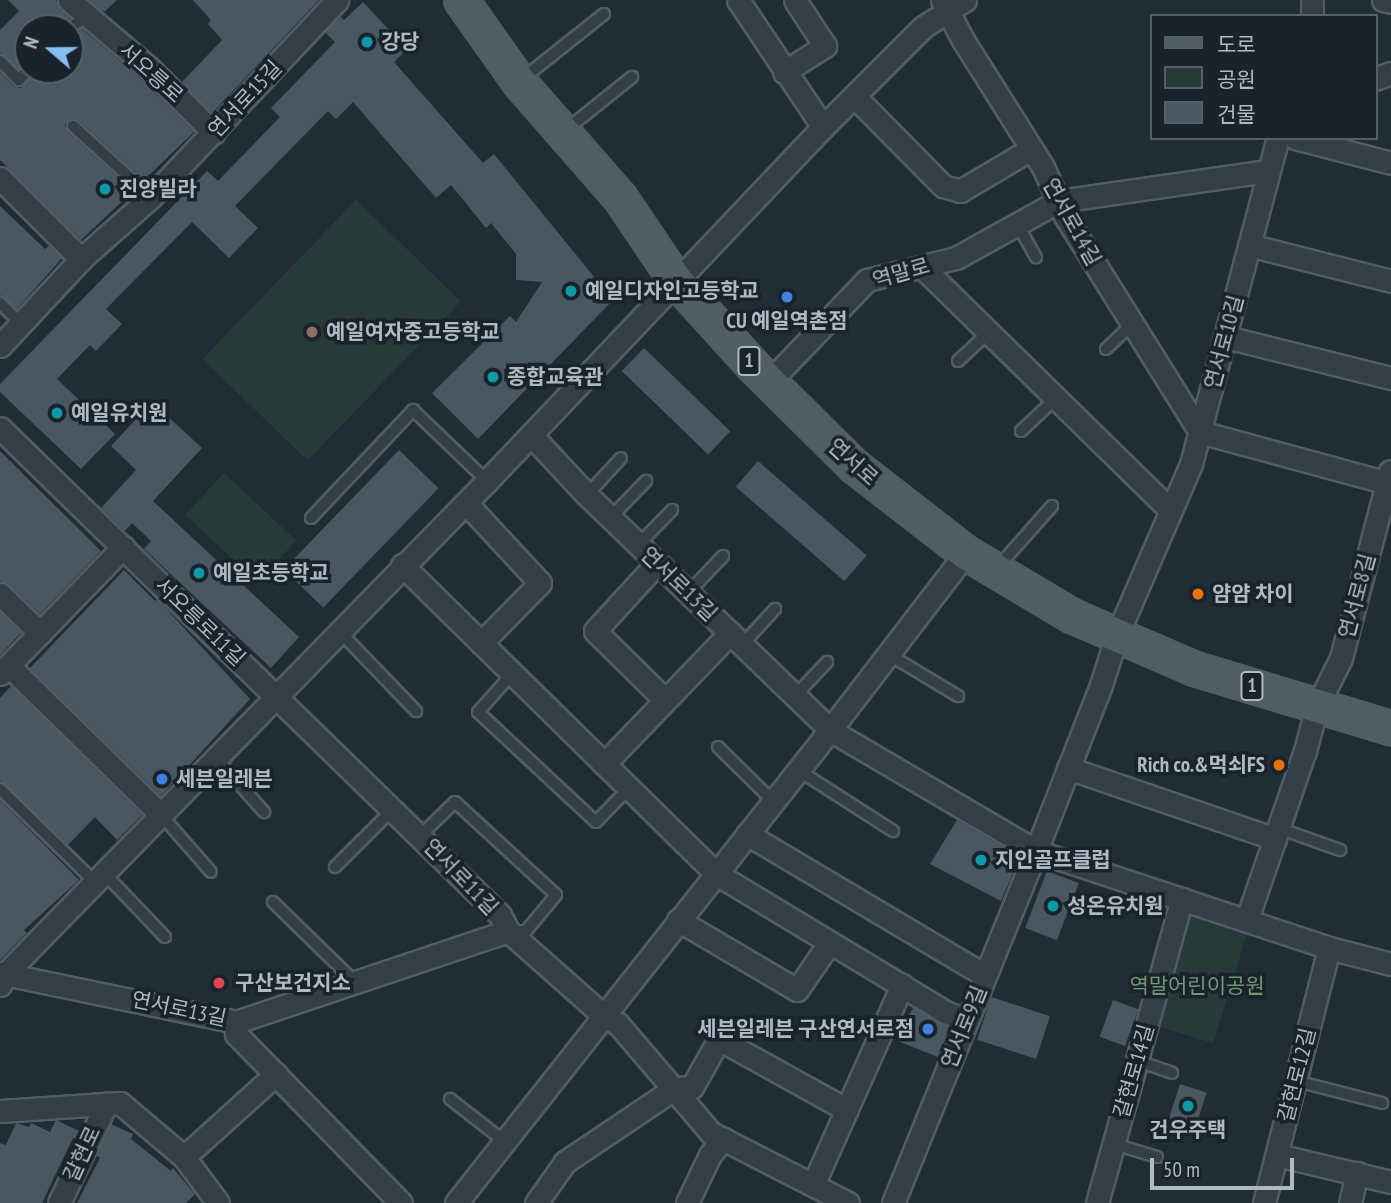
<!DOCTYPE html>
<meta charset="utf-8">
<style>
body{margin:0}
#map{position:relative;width:1391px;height:1203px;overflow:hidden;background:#212d35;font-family:"PT Sans Narrow","Noto Sans KR",sans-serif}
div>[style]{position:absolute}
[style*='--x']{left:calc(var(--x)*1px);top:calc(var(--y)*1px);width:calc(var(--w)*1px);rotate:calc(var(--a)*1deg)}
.green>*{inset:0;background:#263b38;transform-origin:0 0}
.building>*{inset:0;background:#495761;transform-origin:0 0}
.roads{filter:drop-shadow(2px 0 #515c64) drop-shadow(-2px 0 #515c64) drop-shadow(0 2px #515c64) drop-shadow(0 -2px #515c64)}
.lane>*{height:10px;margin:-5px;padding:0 5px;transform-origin:5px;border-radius:5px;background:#343e46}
.street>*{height:21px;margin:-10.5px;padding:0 10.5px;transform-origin:10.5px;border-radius:10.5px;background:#343e46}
.primary>*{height:32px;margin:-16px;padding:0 16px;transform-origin:16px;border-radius:16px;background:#525e66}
.dots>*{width:19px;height:19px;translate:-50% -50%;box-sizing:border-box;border:4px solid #1a232b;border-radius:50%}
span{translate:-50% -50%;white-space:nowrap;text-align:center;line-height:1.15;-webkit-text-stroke:7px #1a232b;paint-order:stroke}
.shield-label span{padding:2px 5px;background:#1a232b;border:2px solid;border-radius:5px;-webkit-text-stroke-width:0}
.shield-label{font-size:19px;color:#aeb9c3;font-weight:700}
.poi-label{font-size:21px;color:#aeb9c3;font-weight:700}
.left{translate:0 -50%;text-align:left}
.right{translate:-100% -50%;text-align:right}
.street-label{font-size:21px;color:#aeb9c3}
.park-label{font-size:21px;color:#6f9772}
.legend{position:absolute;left:1150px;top:14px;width:228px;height:126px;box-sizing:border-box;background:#1a232b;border:2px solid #555f68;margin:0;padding:9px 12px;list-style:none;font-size:21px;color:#aeb9c3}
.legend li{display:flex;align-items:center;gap:14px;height:35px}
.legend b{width:35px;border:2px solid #555f68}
.north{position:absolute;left:14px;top:14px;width:70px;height:70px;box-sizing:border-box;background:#1a232b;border:2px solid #555f68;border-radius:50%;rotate:290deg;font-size:19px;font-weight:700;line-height:28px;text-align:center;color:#aeb9c3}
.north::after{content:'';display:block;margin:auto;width:24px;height:32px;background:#85bff1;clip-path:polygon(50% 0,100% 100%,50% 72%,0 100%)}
.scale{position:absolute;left:1150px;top:1158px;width:144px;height:32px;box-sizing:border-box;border:4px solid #aeb9c3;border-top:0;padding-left:9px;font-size:21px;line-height:24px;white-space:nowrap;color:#aeb9c3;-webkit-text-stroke:5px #1a232b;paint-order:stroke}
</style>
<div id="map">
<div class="green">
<div style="left:356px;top:200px;width:146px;height:221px;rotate:44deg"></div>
<div style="left:224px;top:473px;width:99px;height:57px;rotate:43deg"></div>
<div style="left:1186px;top:900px;width:68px;height:129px;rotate:17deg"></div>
</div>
<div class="building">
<div style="clip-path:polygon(8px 0,56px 0,60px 10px,70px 18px,62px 28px,28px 28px,28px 62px,19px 69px,0 53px,0 30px,19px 11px)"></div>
<div style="clip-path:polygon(89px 0,117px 0,104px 12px)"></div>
<div style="clip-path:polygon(193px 0,319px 0,212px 113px,182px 82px,222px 40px,208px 24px,211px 20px)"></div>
<div style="clip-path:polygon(363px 2px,407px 49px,394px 62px,483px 163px,494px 154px,613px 300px,478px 439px,432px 393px,510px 316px,516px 322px,542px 282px,516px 280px,516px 254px,491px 223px,486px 228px,451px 185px,436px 198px,353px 102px,336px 119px,328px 111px,235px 206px,258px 228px,229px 258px,192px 222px,106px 309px,122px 324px,96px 351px,90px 345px,57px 379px,115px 434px,81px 469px,0 392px,0 384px,207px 171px,218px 181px,280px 117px,271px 108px,335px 42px,325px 32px,340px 16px,344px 20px)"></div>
<div style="clip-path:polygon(82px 29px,139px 77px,194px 132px,144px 180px,78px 120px,68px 120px,65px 125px,68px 132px,133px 191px,81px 240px,0 160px,0 72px,13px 86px,21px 88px,36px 70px,70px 70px,70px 37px)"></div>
<div style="clip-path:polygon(0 206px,45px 249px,49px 246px,62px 258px,17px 309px,0 295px)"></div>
<div style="left:644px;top:348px;width:120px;height:32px;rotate:44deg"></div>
<div style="clip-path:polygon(152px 402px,202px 448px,153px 501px,299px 637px,271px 668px,144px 549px,151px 541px,132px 523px,125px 531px,101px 508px,136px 470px,111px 446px)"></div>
<div style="left:399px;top:450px;width:55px;height:166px;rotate:44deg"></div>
<div style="clip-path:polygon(0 451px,101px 551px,40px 614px,9px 585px,0 581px)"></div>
<div style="left:758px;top:461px;width:144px;height:34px;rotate:41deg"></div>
<div style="clip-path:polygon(124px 570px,155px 601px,157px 599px,250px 699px,161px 796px,30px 668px)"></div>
<div style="clip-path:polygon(0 612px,21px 633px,0 655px)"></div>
<div style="clip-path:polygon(11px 686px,142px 815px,117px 840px,95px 817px,68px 845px,0 781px,0 698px)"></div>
<div style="clip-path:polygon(0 800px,79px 880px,24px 930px,27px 933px,0 960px)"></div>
<div style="clip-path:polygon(957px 820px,1020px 857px,1001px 901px,930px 864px)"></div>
<div style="left:1047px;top:871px;width:34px;height:61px;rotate:21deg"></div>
<div style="left:991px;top:997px;width:62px;height:45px;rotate:18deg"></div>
<div style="left:1113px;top:1000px;width:27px;height:39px;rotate:20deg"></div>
<div style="clip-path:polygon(913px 1008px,950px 1028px,938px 1057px,895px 1040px)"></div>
<div style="left:1180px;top:1084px;width:28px;height:37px;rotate:18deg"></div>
<div style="clip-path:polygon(56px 1120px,79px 1131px,75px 1139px,73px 1138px,42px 1203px,0 1203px,0 1143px,6px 1145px,16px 1123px,29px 1127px,31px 1123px,50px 1132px)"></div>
<div style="clip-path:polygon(111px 1124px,133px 1134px,131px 1139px,171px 1171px,173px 1168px,195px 1194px,186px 1203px,77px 1203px,100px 1158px,96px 1155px)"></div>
</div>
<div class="roads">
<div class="lane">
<div style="--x:70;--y:29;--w:20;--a:-41"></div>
<div style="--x:0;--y:61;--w:27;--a:45"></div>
<div style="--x:19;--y:80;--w:13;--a:-48"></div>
<div style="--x:521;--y:80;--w:106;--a:-38.5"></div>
<div style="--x:73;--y:126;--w:105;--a:42.3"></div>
<div style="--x:566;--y:130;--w:85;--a:-38.8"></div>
<div style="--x:1018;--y:225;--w:37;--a:61"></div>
<div style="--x:0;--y:303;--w:28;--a:45"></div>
<div style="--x:1106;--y:349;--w:36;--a:-44"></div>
<div style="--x:958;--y:361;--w:42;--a:-43.1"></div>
<div style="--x:1021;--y:431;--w:48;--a:-43.3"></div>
<div style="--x:587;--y:495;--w:50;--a:-47.4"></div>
<div style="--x:311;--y:518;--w:149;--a:-46.6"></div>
<div style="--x:413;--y:410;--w:103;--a:43.8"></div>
<div style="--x:610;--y:518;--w:52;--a:-45.8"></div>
<div style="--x:638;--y:545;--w:49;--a:-45.8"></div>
<div style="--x:997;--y:568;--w:83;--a:-48.4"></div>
<div style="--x:688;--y:593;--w:51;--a:-46.6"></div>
<div style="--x:340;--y:632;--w:110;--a:46.1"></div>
<div style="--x:742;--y:645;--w:49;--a:-47.5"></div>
<div style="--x:888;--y:654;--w:82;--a:31"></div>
<div style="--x:512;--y:674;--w:51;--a:131.8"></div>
<div style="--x:478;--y:712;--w:161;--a:43"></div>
<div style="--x:596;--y:822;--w:47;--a:-45.9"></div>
<div style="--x:795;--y:696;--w:47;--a:-46.7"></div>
<div style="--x:718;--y:747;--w:77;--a:44.5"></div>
<div style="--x:217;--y:759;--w:71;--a:48.4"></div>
<div style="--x:798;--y:770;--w:113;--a:32.7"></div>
<div style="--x:0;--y:789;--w:133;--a:44.4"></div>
<div style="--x:162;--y:816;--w:74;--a:48.8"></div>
<div style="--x:1278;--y:828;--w:66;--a:19.5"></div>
<div style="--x:419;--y:837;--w:50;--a:-44.2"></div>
<div style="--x:455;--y:802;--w:137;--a:42.6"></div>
<div style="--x:556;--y:895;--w:47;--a:129.8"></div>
<div style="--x:526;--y:931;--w:15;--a:180"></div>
<div style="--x:335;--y:867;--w:81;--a:-45"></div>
<div style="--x:105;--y:874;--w:87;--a:46.4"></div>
<div style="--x:273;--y:902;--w:115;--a:44.3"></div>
<div style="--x:1138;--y:1061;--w:36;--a:19"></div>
<div style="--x:1296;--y:1081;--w:89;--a:14.3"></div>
<div style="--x:450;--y:1099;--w:68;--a:37.9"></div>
<div style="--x:1114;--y:1144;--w:45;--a:16.8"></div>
</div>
<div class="street">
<div style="--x:69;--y:0;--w:104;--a:40.3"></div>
<div style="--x:148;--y:67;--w:93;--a:45"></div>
<div style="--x:738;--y:0;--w:153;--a:56.2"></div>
<div style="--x:942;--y:0;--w:45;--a:62.3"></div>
<div style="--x:963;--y:40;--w:150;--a:57.8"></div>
<div style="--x:1043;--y:167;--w:54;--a:65.8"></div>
<div style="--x:1065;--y:216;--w:255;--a:58"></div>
<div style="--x:1200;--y:432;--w:198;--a:15.2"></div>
<div style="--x:1383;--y:0;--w:8;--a:14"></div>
<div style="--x:1312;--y:16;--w:16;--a:-90"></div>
<div style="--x:784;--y:72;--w:49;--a:-32.4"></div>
<div style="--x:825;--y:46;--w:55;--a:-123.1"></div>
<div style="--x:1375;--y:79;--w:17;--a:-21"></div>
<div style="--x:854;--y:96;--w:127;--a:45.3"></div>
<div style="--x:943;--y:186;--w:18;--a:16"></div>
<div style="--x:960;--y:191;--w:82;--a:-30.6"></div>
<div style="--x:1295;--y:138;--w:99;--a:14.6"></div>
<div style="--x:0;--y:178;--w:115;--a:45"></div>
<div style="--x:1249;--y:245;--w:146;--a:14.2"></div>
<div style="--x:922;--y:267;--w:347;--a:44.4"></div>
<div style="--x:1226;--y:337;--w:170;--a:14"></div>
<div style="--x:0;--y:346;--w:119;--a:-47"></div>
<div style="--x:81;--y:259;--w:94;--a:-41.5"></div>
<div style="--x:151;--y:197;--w:271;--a:-46.6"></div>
<div style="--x:770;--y:381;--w:140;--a:-46.2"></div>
<div style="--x:867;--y:280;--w:92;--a:-13.9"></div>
<div style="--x:956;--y:258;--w:118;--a:-29"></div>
<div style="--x:1059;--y:201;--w:211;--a:-8.2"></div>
<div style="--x:0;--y:428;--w:698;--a:44.25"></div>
<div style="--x:500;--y:915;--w:18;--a:63"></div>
<div style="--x:508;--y:931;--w:128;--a:41.5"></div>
<div style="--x:604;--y:1016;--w:16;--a:30"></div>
<div style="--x:618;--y:1024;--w:143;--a:49.5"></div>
<div style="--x:711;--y:1133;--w:154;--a:27.1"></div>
<div style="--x:531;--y:435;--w:82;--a:47"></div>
<div style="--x:587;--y:495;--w:338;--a:44"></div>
<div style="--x:830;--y:730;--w:239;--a:30.4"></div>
<div style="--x:1036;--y:851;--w:309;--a:18.3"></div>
<div style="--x:1329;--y:948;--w:64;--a:14.5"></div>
<div style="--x:466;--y:503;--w:109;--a:47.2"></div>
<div style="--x:540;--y:583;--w:84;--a:134.5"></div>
<div style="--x:657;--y:563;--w:92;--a:132.4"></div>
<div style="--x:595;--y:631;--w:98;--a:44.6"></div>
<div style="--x:402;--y:565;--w:439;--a:44.5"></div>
<div style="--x:715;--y:873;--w:269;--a:31.1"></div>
<div style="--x:945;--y:1012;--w:23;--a:20"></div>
<div style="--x:0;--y:594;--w:56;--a:44.3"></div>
<div style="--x:9;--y:666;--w:214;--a:44.4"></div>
<div style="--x:0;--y:674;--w:177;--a:-45.9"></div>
<div style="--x:604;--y:764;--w:182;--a:-46.1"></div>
<div style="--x:1068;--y:768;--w:219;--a:18.9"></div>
<div style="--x:747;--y:834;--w:276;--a:30.7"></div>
<div style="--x:1247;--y:919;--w:178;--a:-71"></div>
<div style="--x:1305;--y:751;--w:47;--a:-75.1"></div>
<div style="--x:1317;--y:706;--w:54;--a:-63.4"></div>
<div style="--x:1341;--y:658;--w:193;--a:-75.3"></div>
<div style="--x:678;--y:920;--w:138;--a:30.5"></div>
<div style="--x:797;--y:990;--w:58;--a:-55.5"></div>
<div style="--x:0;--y:973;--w:241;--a:11.7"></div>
<div style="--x:236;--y:1022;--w:287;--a:-18.5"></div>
<div style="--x:0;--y:985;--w:15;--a:-62"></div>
<div style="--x:7;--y:972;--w:687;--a:-45.65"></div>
<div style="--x:487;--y:481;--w:488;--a:-46.5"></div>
<div style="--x:823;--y:127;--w:141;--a:-45"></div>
<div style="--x:923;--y:27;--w:50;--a:-32.7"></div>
<div style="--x:236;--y:1022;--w:12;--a:90"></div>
<div style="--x:236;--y:1034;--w:236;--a:45.7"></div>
<div style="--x:0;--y:1111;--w:120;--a:-3.8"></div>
<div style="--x:120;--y:1103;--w:84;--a:40.2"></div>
<div style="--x:184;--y:1157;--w:57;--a:53.5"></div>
<div style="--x:1277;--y:1155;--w:117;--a:13.3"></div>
<div style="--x:184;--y:1157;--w:124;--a:-42.1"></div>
<div style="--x:813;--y:1185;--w:219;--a:-66"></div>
<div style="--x:59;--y:1203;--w:110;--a:-64.6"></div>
<div style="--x:456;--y:1203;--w:603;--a:-51.67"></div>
<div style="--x:830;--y:730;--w:223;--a:-52.5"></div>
<div style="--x:536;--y:1203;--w:50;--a:-54.7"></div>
<div style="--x:565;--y:1162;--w:133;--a:-33.9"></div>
<div style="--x:675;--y:1088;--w:17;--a:-3"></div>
<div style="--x:692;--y:1087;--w:55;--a:-60.6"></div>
<div style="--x:719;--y:1039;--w:146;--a:29"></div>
<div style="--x:687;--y:1203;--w:53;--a:-64.4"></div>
<div style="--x:710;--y:1155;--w:21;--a:-51"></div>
<div style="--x:893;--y:1203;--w:380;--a:-67.9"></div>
<div style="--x:1036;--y:851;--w:178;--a:-68.6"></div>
<div style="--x:1101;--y:685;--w:52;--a:-72.3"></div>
<div style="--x:1117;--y:635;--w:186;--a:-66.6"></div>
<div style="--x:1191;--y:464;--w:337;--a:-75.1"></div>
<div style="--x:1097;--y:1203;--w:316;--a:-74.4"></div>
<div style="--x:1264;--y:1203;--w:263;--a:-75.7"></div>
<div style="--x:1350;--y:1203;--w:31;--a:-77"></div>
</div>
<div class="primary">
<div style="--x:461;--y:0;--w:100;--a:54.7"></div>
<div style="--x:519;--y:82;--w:155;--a:48.9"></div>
<div style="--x:621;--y:199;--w:100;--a:56"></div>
<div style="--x:677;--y:282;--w:115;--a:47.8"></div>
<div style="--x:754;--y:367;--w:141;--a:44.7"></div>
<div style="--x:854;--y:466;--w:142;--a:37.8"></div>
<div style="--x:966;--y:553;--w:123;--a:30.7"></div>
<div style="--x:1072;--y:616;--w:134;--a:23.3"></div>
<div style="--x:1195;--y:669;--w:205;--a:16.8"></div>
</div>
</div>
<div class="dots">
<div style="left:367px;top:42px;background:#0f9aa8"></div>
<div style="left:105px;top:189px;background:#0f9aa8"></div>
<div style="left:571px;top:291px;background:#0f9aa8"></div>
<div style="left:787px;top:297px;background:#3f7fe0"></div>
<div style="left:312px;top:332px;background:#8d6e63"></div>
<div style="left:493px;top:377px;background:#0f9aa8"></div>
<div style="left:57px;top:413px;background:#0f9aa8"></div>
<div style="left:199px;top:573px;background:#0f9aa8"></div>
<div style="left:1198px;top:594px;background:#e8710a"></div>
<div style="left:1279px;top:765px;background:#e8710a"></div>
<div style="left:162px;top:779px;background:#3f7fe0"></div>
<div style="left:981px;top:860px;background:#0f9aa8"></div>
<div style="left:1053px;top:906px;background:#0f9aa8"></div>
<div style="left:219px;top:983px;background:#e0444e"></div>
<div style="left:928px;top:1029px;background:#3f7fe0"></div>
<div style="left:1188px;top:1106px;background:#0f9aa8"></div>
</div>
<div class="shield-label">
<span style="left:749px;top:361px">1</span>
<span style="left:1252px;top:686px">1</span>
</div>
<div class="poi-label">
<span class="left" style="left:381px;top:42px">강당</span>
<span class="left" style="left:119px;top:189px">진양빌라</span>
<span class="left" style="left:585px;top:291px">예일디자인고등학교</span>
<span style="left:787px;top:321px">CU 예일역촌점</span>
<span class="left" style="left:326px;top:332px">예일여자중고등학교</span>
<span class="left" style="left:507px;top:377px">종합교육관</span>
<span class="left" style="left:71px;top:413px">예일유치원</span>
<span class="left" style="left:213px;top:573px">예일초등학교</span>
<span class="left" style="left:1212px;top:594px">얌얌 차이</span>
<span class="right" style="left:1265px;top:765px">Rich co.&amp;먹쇠FS</span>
<span class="left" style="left:176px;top:779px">세븐일레븐</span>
<span class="left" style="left:995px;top:860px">지인골프클럽</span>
<span class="left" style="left:1067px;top:906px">성온유치원</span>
<span class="left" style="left:235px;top:983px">구산보건지소</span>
<span class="right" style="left:914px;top:1029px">세븐일레븐 구산연서로점</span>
<span style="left:1188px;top:1130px">건우주택</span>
</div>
<div class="street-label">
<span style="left:151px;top:73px;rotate:42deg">서오릉로</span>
<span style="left:245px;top:99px;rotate:-47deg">연서로15길</span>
<span style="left:1072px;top:222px;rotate:61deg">연서로14길</span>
<span style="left:901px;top:273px;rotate:-16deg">역말로</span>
<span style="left:1224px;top:342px;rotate:-75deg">연서로10길</span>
<span style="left:853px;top:462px;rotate:42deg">연서로</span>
<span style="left:679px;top:584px;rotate:44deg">연서로13길</span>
<span style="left:1357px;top:596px;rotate:-75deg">연서로8길</span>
<span style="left:200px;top:622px;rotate:44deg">서오릉로11길</span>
<span style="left:461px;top:877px;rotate:46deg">연서로11길</span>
<span style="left:179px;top:1009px;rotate:12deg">연서로13길</span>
<span style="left:964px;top:1027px;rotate:-68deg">연서로9길</span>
<span style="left:1134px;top:1071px;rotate:-74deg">갈현로14길</span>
<span style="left:1297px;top:1075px;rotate:-76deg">갈현로12길</span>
<span style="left:82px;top:1154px;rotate:-65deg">갈현로</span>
</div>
<div class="park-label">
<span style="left:1197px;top:986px">역말어린이공원</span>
</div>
<ul class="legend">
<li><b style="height:9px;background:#525e66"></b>도로</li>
<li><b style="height:19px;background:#263b38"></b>공원</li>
<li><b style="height:19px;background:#495761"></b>건물</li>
</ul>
<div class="north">N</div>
<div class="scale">50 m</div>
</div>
